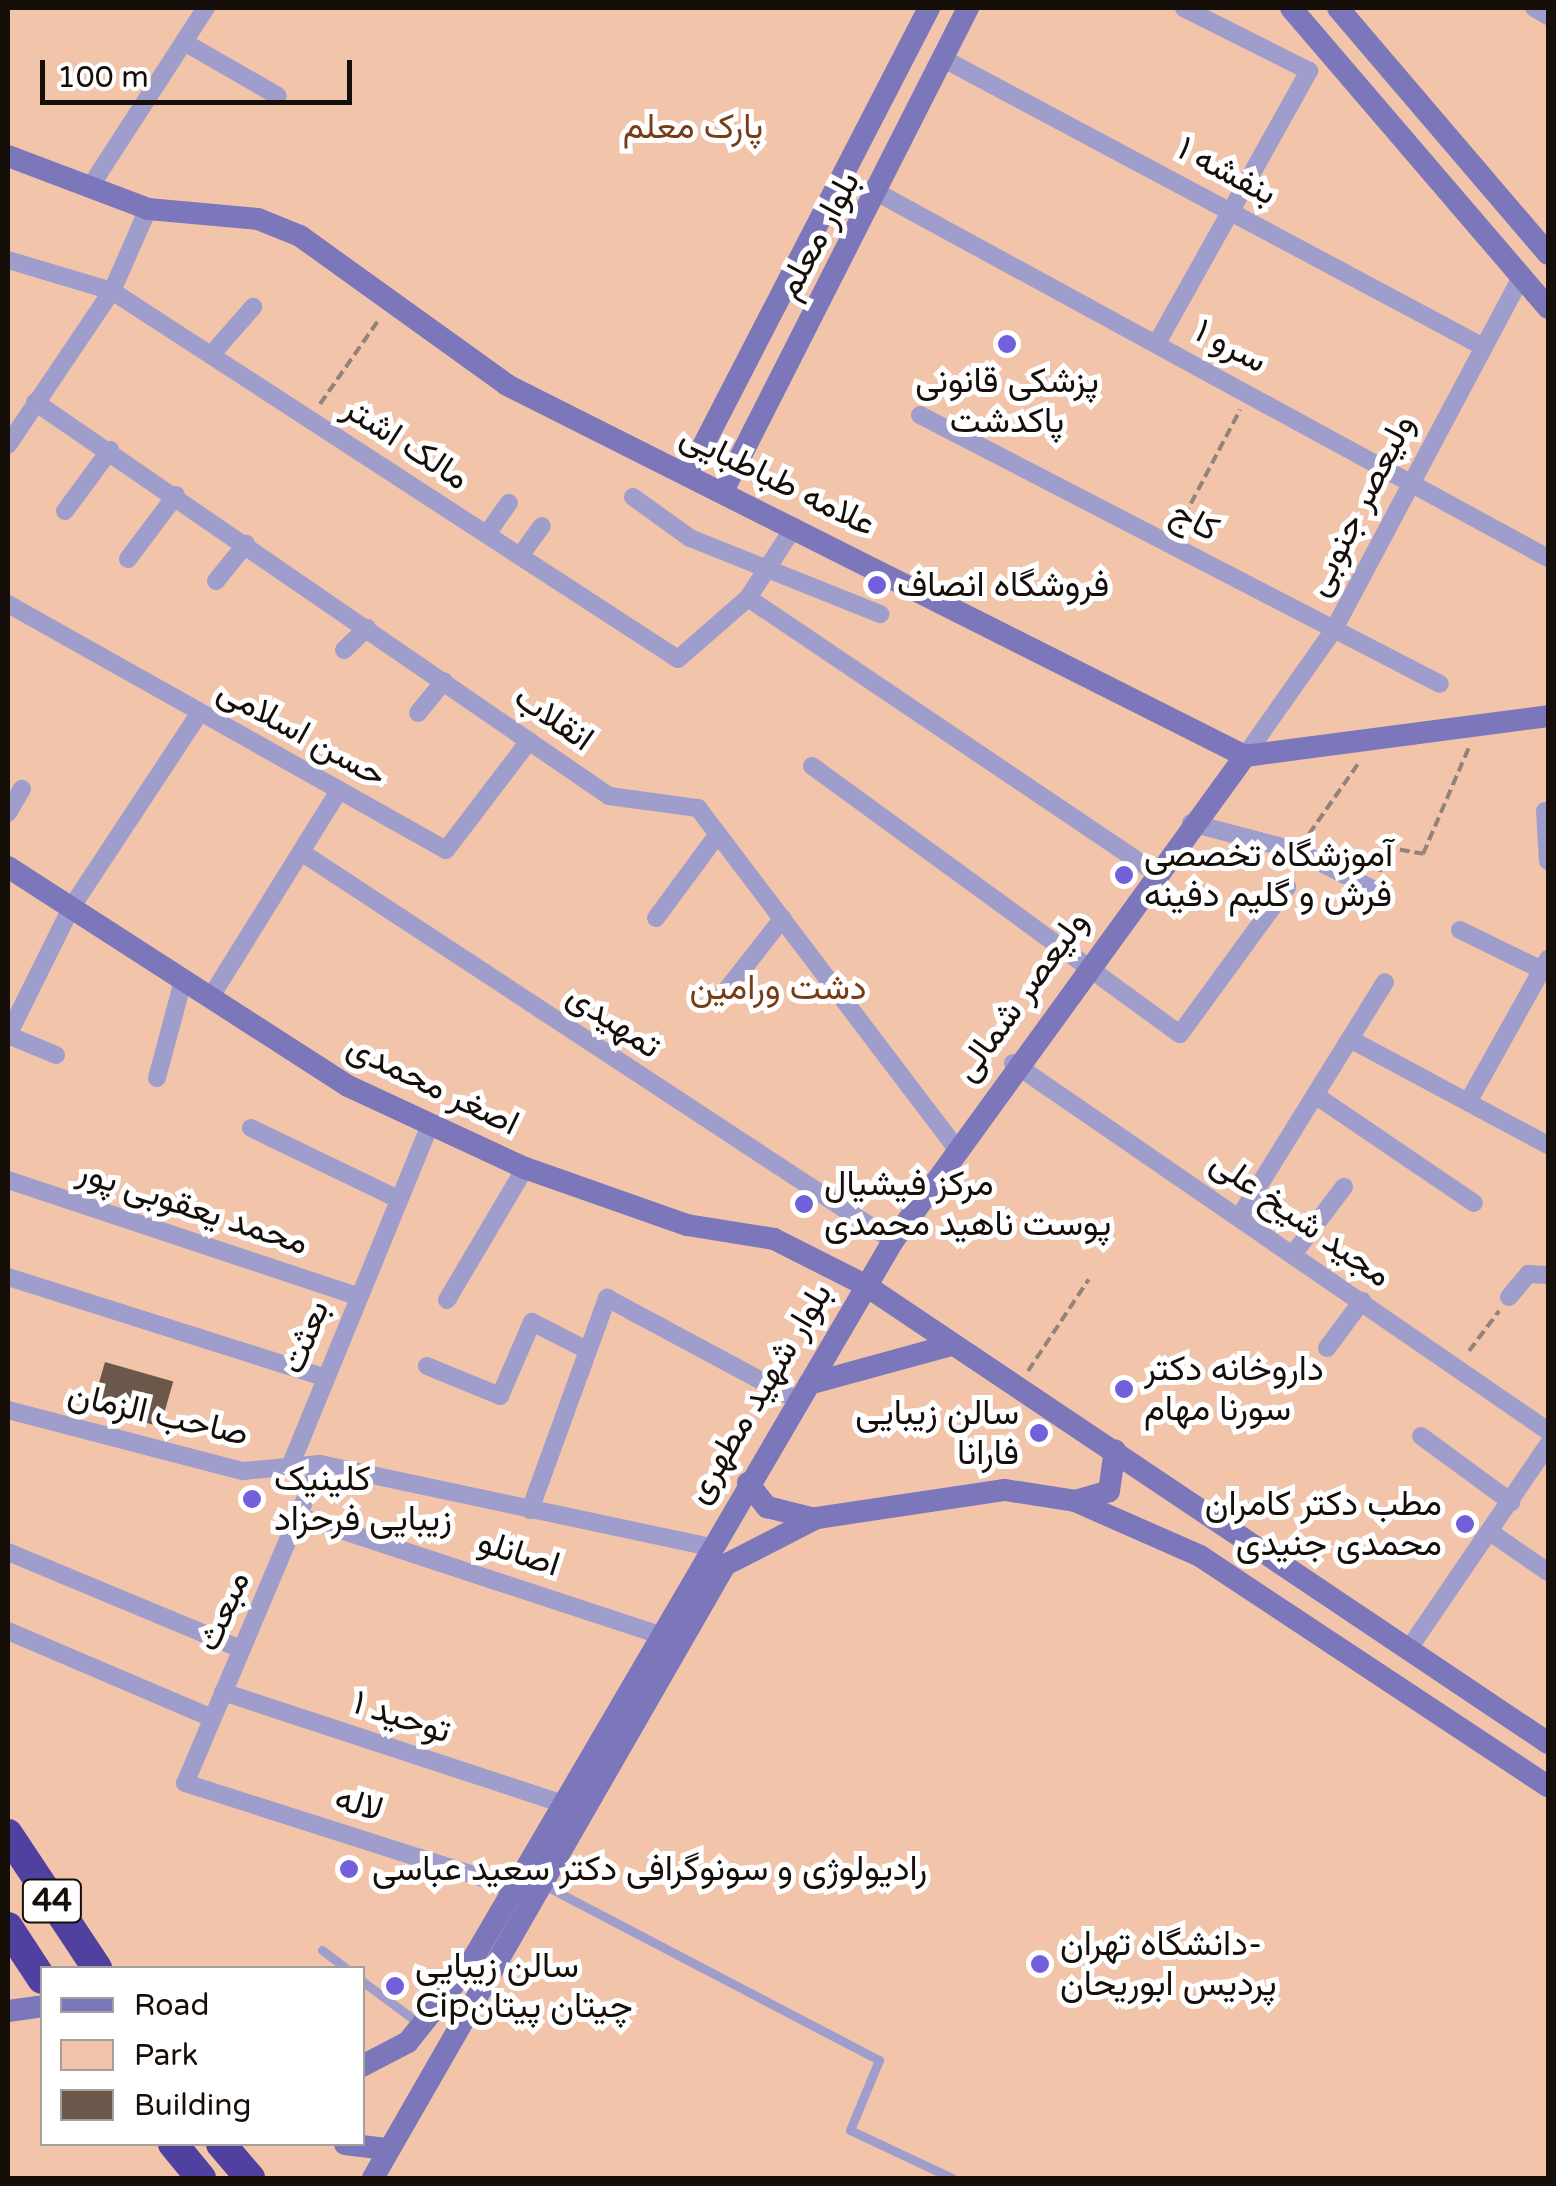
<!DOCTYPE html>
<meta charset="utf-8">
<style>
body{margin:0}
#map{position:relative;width:1556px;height:2186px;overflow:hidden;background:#fde4d6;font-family:"Varela Round",Vazirmatn,sans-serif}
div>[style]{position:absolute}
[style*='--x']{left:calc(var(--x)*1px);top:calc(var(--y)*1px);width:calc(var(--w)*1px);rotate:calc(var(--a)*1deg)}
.green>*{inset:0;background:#f2c4aa}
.building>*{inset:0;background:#6c574b;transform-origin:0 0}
.path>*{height:4px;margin-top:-2px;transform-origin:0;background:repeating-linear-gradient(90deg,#948379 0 10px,transparent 0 15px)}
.lane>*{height:9px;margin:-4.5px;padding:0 4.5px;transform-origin:4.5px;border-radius:4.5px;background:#9f9dcc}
.street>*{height:18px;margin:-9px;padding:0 9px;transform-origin:9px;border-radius:9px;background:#9f9dcc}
.secondary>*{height:22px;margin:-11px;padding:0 11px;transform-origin:11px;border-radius:11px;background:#7c77bb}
.highway>*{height:30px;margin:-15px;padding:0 15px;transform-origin:15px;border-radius:15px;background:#5041a1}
.dots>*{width:28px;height:28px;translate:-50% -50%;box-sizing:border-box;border:5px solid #fff;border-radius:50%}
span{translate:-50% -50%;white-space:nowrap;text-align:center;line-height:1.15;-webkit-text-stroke:10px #fff;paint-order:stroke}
.shield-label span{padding:2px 8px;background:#fff;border:2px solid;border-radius:8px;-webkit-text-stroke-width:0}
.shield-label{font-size:32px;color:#160e09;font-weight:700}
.park-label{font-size:35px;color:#773d16}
.street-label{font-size:35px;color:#160e09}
.poi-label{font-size:35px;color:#160e09}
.left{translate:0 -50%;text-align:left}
.right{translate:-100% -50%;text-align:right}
.frame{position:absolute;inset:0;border:10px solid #160e09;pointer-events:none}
.legend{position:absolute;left:40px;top:1966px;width:325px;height:180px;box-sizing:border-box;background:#fff;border:2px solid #a29f9d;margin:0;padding:12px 18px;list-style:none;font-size:30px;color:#160e09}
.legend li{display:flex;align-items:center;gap:20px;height:50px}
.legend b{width:50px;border:2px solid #a29f9d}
.scale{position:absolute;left:40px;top:60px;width:312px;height:45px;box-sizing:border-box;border:5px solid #160e09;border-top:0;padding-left:12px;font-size:30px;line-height:35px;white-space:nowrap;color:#160e09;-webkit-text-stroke:8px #fff;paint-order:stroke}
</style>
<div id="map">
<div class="green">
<div style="clip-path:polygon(evenodd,8px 8px,1548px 8px,1548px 2178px,8px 2178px,8px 8px,42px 1968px,362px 1968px,362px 2144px,42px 2144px,42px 1968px)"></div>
</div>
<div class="building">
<div style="left:105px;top:1362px;width:71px;height:47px;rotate:16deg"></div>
</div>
<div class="path">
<div style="--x:320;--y:404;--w:105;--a:-55.1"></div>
<div style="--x:1177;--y:530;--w:136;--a:-62.3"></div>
<div style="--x:1309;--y:834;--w:85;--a:-55"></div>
<div style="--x:1380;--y:872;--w:25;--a:-79"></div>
<div style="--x:1385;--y:847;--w:39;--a:10"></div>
<div style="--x:1423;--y:854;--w:116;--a:-66.7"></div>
<div style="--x:1469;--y:1351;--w:50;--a:-53.1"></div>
<div style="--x:1028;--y:1371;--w:110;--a:-56.5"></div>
</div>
<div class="lane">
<div style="--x:544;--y:1885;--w:378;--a:27.6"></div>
<div style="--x:879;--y:2060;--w:76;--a:112.5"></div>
<div style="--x:850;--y:2130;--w:113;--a:25.2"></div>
<div style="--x:322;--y:1950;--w:30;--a:37"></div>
<div style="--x:362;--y:1981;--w:72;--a:36.6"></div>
</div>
<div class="street">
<div style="--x:1534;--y:8;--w:16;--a:30"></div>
<div style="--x:184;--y:42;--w:108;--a:29.9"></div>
<div style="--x:944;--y:59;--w:605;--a:28.09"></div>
<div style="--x:90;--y:187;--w:213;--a:-57.1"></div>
<div style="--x:880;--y:194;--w:761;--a:28.59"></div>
<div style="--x:8;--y:260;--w:109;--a:16.6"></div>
<div style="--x:112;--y:291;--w:675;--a:33.03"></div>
<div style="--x:678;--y:659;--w:93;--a:-41.1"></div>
<div style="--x:748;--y:598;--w:85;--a:-57.1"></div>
<div style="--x:1157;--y:343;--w:312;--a:-60.8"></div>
<div style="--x:1309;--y:71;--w:140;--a:-153.3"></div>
<div style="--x:211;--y:355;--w:64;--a:-48.8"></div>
<div style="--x:35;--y:402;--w:696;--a:34.47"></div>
<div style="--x:609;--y:796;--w:90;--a:7.7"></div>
<div style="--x:698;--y:808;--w:428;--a:52.8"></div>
<div style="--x:920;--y:415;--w:585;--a:27.35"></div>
<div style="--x:8;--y:445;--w:186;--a:-56"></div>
<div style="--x:112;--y:291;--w:90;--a:-66.3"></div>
<div style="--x:633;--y:497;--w:70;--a:35.7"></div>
<div style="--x:690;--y:538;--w:205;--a:21.8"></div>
<div style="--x:65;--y:511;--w:76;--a:-53.6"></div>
<div style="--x:487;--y:534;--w:38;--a:-55"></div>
<div style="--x:520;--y:556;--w:37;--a:-54"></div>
<div style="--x:128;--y:559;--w:80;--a:-53.1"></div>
<div style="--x:216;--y:581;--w:48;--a:-51"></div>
<div style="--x:748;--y:598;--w:491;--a:34"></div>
<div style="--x:8;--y:604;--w:502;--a:29.32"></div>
<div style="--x:446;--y:850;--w:137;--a:-52.7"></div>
<div style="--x:344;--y:650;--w:32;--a:-44"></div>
<div style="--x:418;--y:713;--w:41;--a:-50.9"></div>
<div style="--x:1245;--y:756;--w:153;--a:-54.9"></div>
<div style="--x:1333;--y:631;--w:402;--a:-62"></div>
<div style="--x:812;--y:766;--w:455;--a:36.1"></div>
<div style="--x:1180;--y:1034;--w:182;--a:-53.9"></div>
<div style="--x:1545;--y:811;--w:50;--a:86.6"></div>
<div style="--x:8;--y:813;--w:28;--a:-60"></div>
<div style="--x:1191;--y:823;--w:111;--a:14.7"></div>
<div style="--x:1298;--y:851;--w:88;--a:27.1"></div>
<div style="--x:301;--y:852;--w:708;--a:33.31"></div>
<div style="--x:656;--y:918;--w:104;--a:-53.6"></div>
<div style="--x:1460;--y:930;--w:98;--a:26"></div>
<div style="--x:721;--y:997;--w:100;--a:-51.9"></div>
<div style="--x:210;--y:998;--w:244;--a:-58.1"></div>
<div style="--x:1350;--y:1039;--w:225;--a:28.2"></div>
<div style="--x:56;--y:1055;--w:52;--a:-157.4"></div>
<div style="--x:8;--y:1035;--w:142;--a:-63.6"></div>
<div style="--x:71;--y:908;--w:232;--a:-56.6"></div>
<div style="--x:1013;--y:1063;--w:649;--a:34.52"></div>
<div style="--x:157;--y:1078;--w:100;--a:-75"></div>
<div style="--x:1315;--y:1095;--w:192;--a:34.2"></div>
<div style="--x:1468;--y:1102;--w:164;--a:-60.8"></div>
<div style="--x:251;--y:1128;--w:163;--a:25.8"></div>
<div style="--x:8;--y:1180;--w:368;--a:18.4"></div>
<div style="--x:1240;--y:1216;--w:275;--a:-58.2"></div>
<div style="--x:1294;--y:1253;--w:83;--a:-52.9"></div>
<div style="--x:8;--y:1277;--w:330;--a:17.6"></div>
<div style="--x:1509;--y:1297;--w:30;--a:-50"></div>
<div style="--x:1528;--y:1274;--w:20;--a:3"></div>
<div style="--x:447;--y:1300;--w:153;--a:-59.4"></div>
<div style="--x:1327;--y:1348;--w:59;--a:-53.3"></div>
<div style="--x:427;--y:1366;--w:79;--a:22.3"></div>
<div style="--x:500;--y:1396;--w:81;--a:-66.6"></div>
<div style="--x:532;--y:1322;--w:62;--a:27"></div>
<div style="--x:8;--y:1410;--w:243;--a:14.6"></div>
<div style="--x:243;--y:1471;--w:77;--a:-5.2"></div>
<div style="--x:320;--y:1464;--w:395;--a:12"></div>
<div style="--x:1421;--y:1436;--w:112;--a:36.3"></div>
<div style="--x:291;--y:1464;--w:366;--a:-67.7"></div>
<div style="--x:320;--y:1464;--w:346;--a:112.9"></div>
<div style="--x:185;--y:1783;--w:345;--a:17.7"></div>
<div style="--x:530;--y:1510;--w:226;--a:-70"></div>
<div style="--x:607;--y:1298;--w:216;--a:28.2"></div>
<div style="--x:301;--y:1517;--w:377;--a:18.2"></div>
<div style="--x:1490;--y:1532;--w:70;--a:34.6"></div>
<div style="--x:8;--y:1552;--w:252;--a:22.6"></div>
<div style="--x:8;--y:1631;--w:222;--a:23.1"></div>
<div style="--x:1410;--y:1647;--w:245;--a:-55.7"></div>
<div style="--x:223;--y:1692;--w:356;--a:18.2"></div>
</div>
<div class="secondary">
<div style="--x:1291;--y:8;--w:395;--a:49.4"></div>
<div style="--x:1338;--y:8;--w:323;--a:49.5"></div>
<div style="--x:8;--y:156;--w:150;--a:20.7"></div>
<div style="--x:148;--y:209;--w:110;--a:5.2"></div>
<div style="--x:258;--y:219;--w:45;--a:22"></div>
<div style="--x:300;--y:236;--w:255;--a:35.7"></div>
<div style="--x:507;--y:385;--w:826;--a:26.69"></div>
<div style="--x:1245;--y:756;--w:306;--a:-7.5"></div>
<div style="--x:688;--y:475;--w:526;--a:-62.7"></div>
<div style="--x:723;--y:491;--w:542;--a:-63.1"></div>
<div style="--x:8;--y:867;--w:404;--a:32.8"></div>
<div style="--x:348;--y:1086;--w:195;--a:24.9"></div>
<div style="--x:525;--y:1168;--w:172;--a:19.4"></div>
<div style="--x:687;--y:1225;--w:88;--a:9.1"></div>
<div style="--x:774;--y:1239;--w:102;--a:26.8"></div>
<div style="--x:865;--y:1285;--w:822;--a:33.84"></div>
<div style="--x:809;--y:1384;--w:148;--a:-15.3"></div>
<div style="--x:748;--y:1483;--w:31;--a:52"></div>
<div style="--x:767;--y:1507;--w:45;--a:14"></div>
<div style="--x:1075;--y:1501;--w:35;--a:-16"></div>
<div style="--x:1109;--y:1491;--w:41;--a:-81.7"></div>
<div style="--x:8;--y:2011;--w:34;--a:-8"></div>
<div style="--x:362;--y:2066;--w:52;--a:-27.6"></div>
<div style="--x:408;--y:2042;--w:100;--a:-51.5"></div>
<div style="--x:470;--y:1964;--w:838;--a:-59.67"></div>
<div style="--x:893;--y:1241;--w:599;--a:-54.03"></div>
<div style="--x:345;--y:2144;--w:39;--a:7"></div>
<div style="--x:373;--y:2178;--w:707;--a:-60.13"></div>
<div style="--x:725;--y:1565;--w:103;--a:-27.1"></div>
<div style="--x:817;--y:1518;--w:190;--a:-8.5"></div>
<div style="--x:1005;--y:1490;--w:71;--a:8.9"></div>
<div style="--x:1075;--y:1501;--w:137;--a:23.7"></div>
<div style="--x:1200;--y:1556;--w:417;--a:33.5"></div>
</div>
<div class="highway">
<div style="--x:8;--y:1834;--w:161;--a:56.4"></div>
<div style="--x:8;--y:1927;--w:62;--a:56.8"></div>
<div style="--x:173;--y:2144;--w:44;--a:50.5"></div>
<div style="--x:221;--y:2144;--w:45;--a:49.5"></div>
</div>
<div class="dots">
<div style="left:1007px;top:344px;background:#725fda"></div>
<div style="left:877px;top:585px;background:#725fda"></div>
<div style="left:1124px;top:875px;background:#725fda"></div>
<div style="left:804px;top:1204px;background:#725fda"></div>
<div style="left:1124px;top:1389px;background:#725fda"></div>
<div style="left:1039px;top:1433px;background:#725fda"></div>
<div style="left:252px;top:1499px;background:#725fda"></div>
<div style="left:1465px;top:1524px;background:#725fda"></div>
<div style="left:349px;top:1869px;background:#725fda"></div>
<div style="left:1040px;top:1964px;background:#725fda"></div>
<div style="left:395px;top:1986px;background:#725fda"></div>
</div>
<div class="shield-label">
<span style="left:52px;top:1901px">44</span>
</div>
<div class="park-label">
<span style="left:693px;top:127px">پارک معلم</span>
<span style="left:778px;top:988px">دشت ورامین</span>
</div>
<div class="street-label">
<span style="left:1227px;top:171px;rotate:28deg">بنفشه ۱</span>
<span style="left:818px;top:235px;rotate:-62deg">بلوار معلم</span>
<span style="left:1231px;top:346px;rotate:28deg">سرو ۱</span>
<span style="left:406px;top:443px;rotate:33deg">مالک اشتر</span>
<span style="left:778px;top:480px;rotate:26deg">علامه طباطبایی</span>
<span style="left:1360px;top:505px;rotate:-63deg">ولیعصر جنوبی</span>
<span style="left:1195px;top:521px;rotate:28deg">کاج</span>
<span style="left:554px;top:718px;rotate:35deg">انقلاب</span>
<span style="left:302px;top:733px;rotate:29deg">حسن اسلامی</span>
<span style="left:1021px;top:996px;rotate:-54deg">ولیعصر شمالی</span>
<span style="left:614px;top:1021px;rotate:34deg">تمهیدی</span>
<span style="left:433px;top:1085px;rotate:26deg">اصغر محمدی</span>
<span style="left:193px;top:1207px;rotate:18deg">محمد یعقوبی پور</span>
<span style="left:1301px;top:1219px;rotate:35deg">مجید شیخ علی</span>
<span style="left:305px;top:1337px;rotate:-68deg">بعثت</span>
<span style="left:759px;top:1393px;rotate:-59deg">بلوار شهید مطهری</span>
<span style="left:158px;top:1414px;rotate:13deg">صاحب الزمان</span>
<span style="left:519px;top:1553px;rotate:18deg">اصانلو</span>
<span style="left:223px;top:1611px;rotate:-66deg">مبعث</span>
<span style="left:402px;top:1717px;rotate:18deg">توحید ۱</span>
<span style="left:359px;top:1804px;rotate:17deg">لاله</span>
</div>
<div class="poi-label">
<span style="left:1007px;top:401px">پزشکی قانونی<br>پاکدشت</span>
<span class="left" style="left:897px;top:585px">فروشگاه انصاف</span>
<span class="left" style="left:1144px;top:875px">آموزشگاه تخصصی<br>فرش و گلیم دفینه</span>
<span class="left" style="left:824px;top:1204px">مرکز فیشیال<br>پوست ناهید محمدی</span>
<span class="left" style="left:1144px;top:1389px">داروخانه دکتر<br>سورنا مهام</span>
<span class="right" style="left:1019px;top:1433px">سالن زیبایی<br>فارانا</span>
<span class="left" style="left:274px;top:1499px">کلینیک<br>زیبایی فرحزاد</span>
<span class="right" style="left:1442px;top:1524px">مطب دکتر کامران<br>محمدی جنیدی</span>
<span class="left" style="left:372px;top:1869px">رادیولوژی و سونوگرافی دکتر سعید عباسی</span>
<span class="left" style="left:1060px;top:1964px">دانشگاه تهران-<br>پردیس ابوریحان</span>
<span class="left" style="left:415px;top:1986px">سالن زیبایی<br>Cipچیتان پیتان</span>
</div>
<div class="frame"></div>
<ul class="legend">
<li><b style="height:12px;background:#7c77bb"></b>Road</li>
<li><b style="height:28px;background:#f2c4aa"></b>Park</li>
<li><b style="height:28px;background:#6c574b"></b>Building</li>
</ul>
<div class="scale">100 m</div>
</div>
